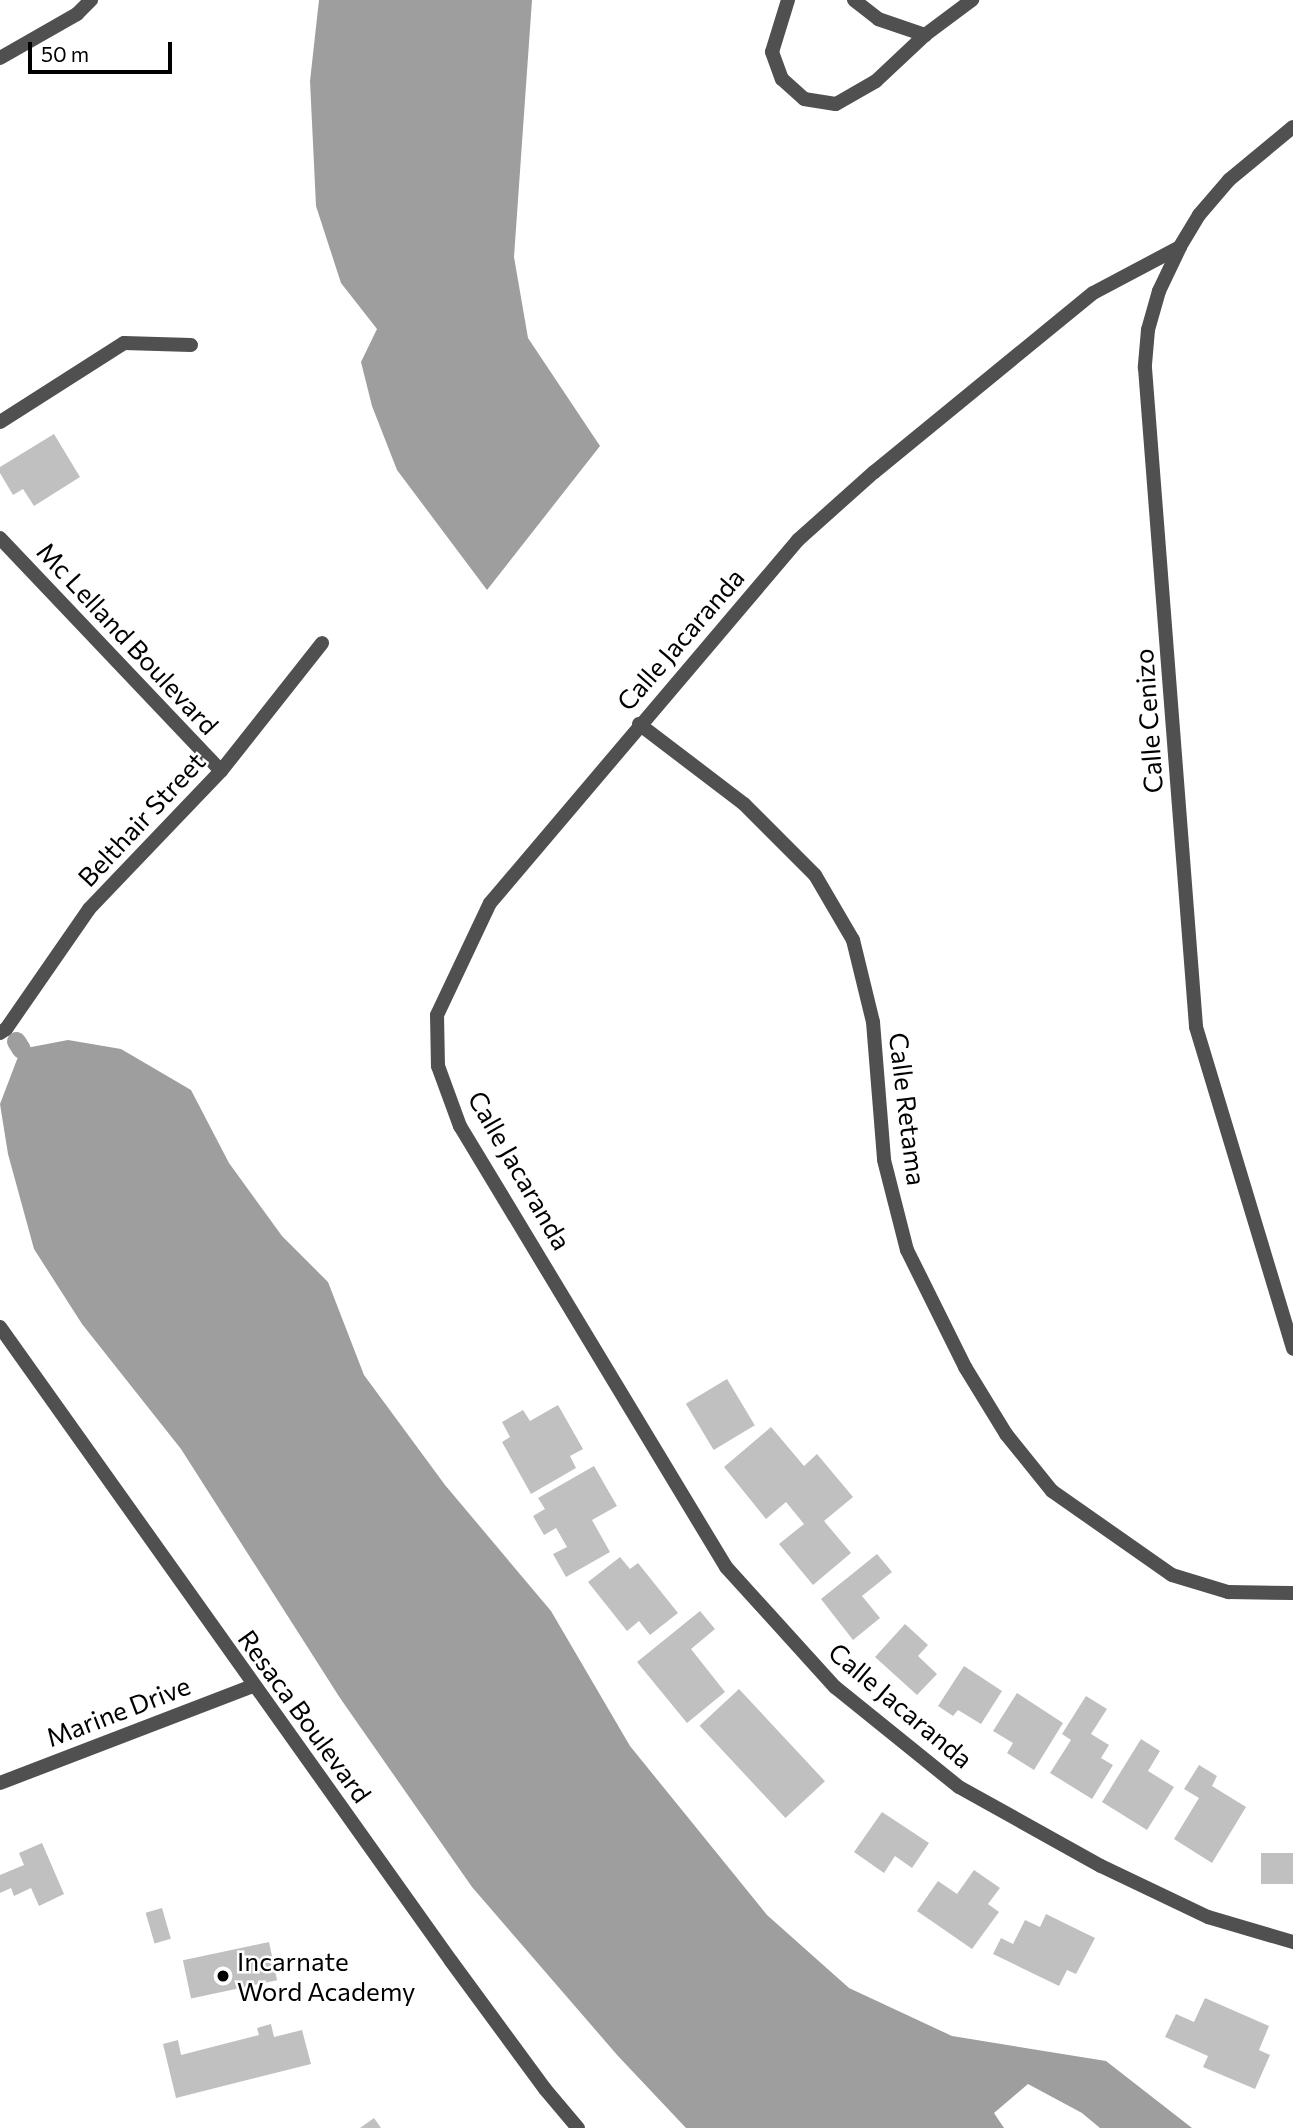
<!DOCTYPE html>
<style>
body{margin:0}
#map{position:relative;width:1293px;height:2128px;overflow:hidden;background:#fff;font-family:Commissioner,sans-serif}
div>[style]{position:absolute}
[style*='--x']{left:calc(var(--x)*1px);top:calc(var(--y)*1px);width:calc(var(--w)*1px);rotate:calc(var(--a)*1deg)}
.water>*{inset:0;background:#9e9e9e}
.canal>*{height:19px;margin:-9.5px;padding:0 9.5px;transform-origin:9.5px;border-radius:9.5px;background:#9e9e9e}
.building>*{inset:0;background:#c0c0c0;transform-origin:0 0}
.minor>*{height:14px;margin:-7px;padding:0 7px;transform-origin:7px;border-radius:7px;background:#505050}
.tertiary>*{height:14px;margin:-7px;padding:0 7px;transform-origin:7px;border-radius:7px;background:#505050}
.dots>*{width:19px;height:19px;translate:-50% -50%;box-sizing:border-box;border:4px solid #fff;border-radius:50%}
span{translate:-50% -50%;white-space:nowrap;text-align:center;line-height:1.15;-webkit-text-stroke:5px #fff;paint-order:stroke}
.street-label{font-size:26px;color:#000}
.poi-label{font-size:26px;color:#000}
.left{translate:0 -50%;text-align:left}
.scale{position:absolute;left:28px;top:42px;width:144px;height:32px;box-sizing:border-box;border:4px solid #000;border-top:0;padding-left:9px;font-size:21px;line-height:24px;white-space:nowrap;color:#000;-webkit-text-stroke:5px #fff;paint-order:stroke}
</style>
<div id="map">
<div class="water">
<div style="clip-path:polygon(319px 0,532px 0,514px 257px,528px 338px,600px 446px,487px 590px,397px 470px,372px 406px,361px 362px,377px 329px,341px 283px,316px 206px,310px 81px)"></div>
<div style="clip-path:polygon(68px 1040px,121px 1049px,191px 1090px,229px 1163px,282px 1236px,328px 1282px,364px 1375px,445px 1485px,551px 1611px,630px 1746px,767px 1915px,849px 1988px,952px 2036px,1106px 2061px,1192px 2128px,1100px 2128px,1082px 2113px,1028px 2084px,994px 2113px,1004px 2128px,686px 2128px,618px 2056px,472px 1887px,340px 1698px,181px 1449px,82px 1324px,34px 1249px,8px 1154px,0 1104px,21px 1049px)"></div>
</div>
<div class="canal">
<div style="--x:16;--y:1041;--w:9;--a:58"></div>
</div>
<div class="building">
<div style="clip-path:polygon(54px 434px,80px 477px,34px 506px,23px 489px,13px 495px,0 473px,0 467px)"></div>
<div style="left:727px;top:1379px;width:54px;height:48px;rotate:59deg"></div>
<div style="clip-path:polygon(558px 1405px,583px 1449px,570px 1456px,576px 1468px,531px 1494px,502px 1442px,510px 1437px,502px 1422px,523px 1410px,530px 1421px)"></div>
<div style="clip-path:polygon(771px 1427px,804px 1466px,817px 1454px,853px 1497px,824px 1521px,851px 1553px,813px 1585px,779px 1544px,804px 1524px,786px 1502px,766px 1519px,724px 1467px)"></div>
<div style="clip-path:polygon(594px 1466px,617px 1506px,592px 1520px,610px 1552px,566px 1577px,553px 1554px,567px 1547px,556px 1528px,544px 1535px,533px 1516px,545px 1509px,538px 1498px)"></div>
<div style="clip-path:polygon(877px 1554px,892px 1572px,862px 1596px,880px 1618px,853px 1640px,821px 1599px)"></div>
<div style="clip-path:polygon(620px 1557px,630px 1569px,638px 1563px,678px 1613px,650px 1635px,639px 1621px,627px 1631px,588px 1582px)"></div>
<div style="clip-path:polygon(700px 1611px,715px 1629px,691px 1649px,725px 1692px,687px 1723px,637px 1662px)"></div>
<div style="clip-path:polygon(905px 1624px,928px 1645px,918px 1656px,937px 1674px,917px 1695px,875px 1657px)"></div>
<div style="clip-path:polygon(964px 1666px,1002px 1691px,981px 1724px,958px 1710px,953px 1716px,938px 1706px)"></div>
<div style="left:739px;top:1689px;width:126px;height:54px;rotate:47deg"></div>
<div style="clip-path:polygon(1017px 1693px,1063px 1723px,1034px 1770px,1007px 1753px,1013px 1743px,993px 1731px)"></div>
<div style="clip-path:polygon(1086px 1696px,1107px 1709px,1091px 1734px,1109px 1745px,1101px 1758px,1113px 1765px,1092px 1799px,1050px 1773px,1071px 1740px,1062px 1734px)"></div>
<div style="clip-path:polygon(1141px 1739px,1160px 1751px,1148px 1771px,1174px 1787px,1147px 1830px,1102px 1802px)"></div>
<div style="clip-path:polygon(1199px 1765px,1217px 1776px,1212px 1786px,1246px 1807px,1212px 1863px,1174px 1839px,1199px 1798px,1184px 1789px)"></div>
<div style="clip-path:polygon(882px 1812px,929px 1843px,912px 1868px,895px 1856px,884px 1873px,854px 1852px)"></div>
<div style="clip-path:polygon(42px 1843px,64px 1894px,39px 1906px,31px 1888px,14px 1896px,11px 1888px,0 1893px,0 1875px,24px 1865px,19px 1853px)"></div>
<div style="left:1293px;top:1853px;width:31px;height:32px;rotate:90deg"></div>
<div style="clip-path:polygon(974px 1870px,1000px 1888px,988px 1904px,999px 1912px,972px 1949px,917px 1911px,938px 1881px,957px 1894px)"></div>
<div style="left:162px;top:1908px;width:32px;height:17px;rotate:74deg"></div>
<div style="clip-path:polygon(1046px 1914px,1095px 1938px,1076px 1974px,1067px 1970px,1059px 1986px,993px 1954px,1001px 1938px,1013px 1944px,1025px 1920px,1040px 1927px)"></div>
<div style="left:269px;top:1942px;width:39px;height:88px;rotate:78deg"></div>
<div style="clip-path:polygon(1205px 1998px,1269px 2026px,1259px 2050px,1270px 2055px,1255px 2089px,1203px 2067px,1208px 2056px,1165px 2037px,1176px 2014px,1194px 2022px)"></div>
<div style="clip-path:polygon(271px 2024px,274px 2037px,302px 2030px,311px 2064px,176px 2098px,163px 2044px,178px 2040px,181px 2055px,259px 2035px,257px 2028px)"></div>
<div style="clip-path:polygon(374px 2118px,381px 2128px,360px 2128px)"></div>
</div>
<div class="minor">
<div style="--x:788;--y:0;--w:54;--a:107.1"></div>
<div style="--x:772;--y:52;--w:29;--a:70"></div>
<div style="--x:782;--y:79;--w:30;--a:42"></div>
<div style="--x:804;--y:99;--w:32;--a:9"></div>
<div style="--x:836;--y:104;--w:46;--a:-29.9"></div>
<div style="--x:876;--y:81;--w:67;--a:-43.2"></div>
<div style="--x:925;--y:35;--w:59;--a:-36.7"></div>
<div style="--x:854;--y:0;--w:31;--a:38"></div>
<div style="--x:878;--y:19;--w:50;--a:18.8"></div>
<div style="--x:0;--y:58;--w:89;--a:-29.7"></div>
<div style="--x:77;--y:14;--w:20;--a:-45"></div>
<div style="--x:1180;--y:247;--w:98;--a:152.1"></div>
<div style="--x:1093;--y:293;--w:283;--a:140.7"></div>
<div style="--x:874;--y:472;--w:102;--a:138.2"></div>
<div style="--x:798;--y:540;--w:476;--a:130.3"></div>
<div style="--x:490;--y:903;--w:124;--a:115.3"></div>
<div style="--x:437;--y:1015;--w:51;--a:88.9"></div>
<div style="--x:438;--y:1066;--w:64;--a:69.9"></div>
<div style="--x:460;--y:1126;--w:515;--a:58.9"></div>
<div style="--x:726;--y:1567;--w:162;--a:47.8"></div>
<div style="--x:835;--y:1687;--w:159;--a:38.9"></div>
<div style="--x:959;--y:1787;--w:162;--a:29.1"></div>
<div style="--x:1101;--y:1866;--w:119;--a:25.5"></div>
<div style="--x:1208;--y:1917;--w:89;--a:16.4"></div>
<div style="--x:0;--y:422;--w:147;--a:-32.5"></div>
<div style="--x:124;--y:343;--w:67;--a:1.7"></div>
<div style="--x:0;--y:538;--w:321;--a:46.5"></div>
<div style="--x:639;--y:724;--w:132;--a:37.3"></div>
<div style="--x:744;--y:804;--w:100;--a:45"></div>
<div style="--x:815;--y:875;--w:75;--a:59.7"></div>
<div style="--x:853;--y:940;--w:84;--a:76.3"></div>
<div style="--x:873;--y:1022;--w:138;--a:85.4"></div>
<div style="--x:884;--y:1160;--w:93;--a:75.7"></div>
<div style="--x:907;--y:1250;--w:131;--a:63.6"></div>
<div style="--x:965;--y:1367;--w:79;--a:58.5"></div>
<div style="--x:1006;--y:1434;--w:73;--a:51.1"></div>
<div style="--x:1052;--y:1491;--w:146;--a:35"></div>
<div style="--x:1172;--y:1575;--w:59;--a:16.9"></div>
<div style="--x:1228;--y:1592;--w:65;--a:0.9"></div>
<div style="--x:0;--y:1033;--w:7;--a:-34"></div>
<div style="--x:6;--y:1029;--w:146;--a:-55.3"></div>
<div style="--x:89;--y:909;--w:191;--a:-46.3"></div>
<div style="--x:221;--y:771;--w:163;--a:-51.7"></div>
<div style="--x:0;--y:1327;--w:778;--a:54.57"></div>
<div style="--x:451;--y:1961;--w:159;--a:53.7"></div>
<div style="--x:545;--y:2089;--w:51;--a:49.8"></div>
<div style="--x:0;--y:1783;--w:271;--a:-21"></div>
</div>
<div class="tertiary">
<div style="--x:1293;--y:127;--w:83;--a:140.4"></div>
<div style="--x:1229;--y:180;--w:46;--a:130.6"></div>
<div style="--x:1199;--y:215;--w:37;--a:121"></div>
<div style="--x:1180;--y:247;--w:49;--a:115.5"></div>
<div style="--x:1159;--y:291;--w:41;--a:105.8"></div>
<div style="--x:1148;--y:330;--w:38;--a:95"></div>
<div style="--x:1145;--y:368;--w:661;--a:85.57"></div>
<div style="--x:1196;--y:1027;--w:336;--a:73.2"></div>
</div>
<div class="dots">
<div style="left:223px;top:1976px;background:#000"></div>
</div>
<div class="street-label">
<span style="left:128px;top:638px;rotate:47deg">Mc Lelland Boulevard</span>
<span style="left:680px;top:639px;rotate:-49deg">Calle Jacaranda</span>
<span style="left:1148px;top:721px;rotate:-94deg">Calle Cenizo</span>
<span style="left:141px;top:819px;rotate:-47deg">Belthair Street</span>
<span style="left:908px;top:1109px;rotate:83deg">Calle Retama</span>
<span style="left:520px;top:1170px;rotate:60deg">Calle Jacaranda</span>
<span style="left:901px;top:1705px;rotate:40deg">Calle Jacaranda</span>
<span style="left:118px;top:1711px;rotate:-21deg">Marine Drive</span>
<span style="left:305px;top:1716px;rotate:54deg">Resaca Boulevard</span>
</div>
<div class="poi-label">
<span class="left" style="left:237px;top:1976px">Incarnate<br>Word Academy</span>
</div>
<div class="scale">50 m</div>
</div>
